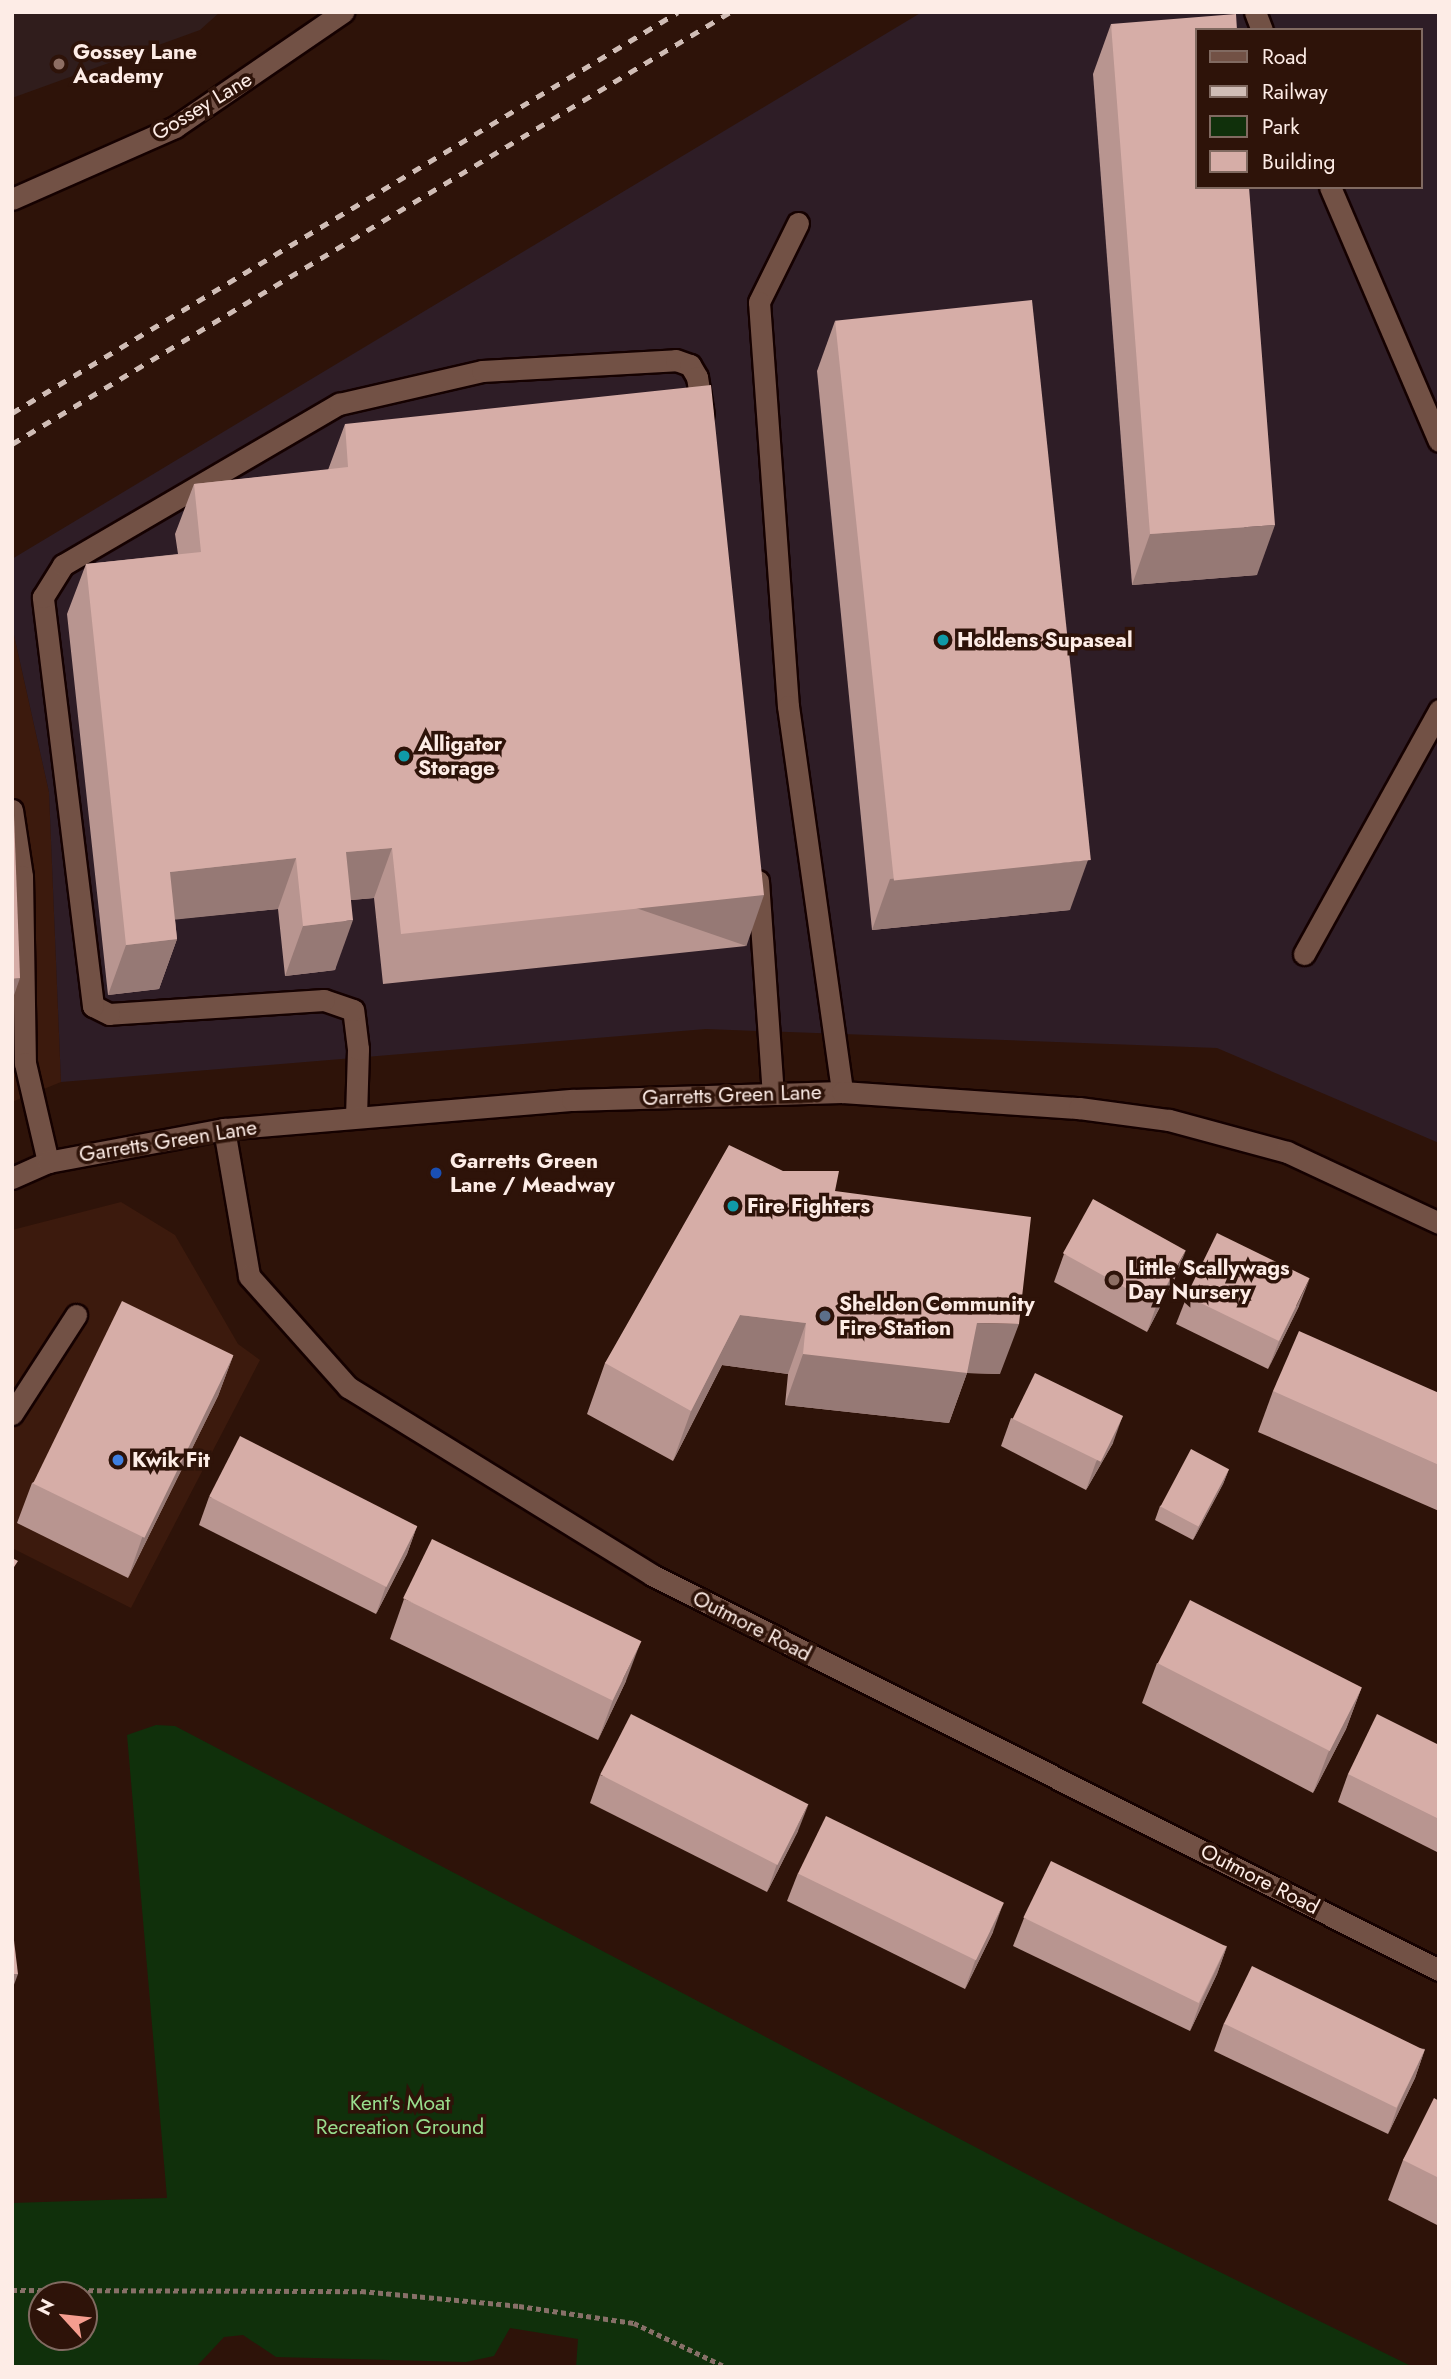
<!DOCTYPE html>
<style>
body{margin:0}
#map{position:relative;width:1451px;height:2379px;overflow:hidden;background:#2e1309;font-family:Jost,sans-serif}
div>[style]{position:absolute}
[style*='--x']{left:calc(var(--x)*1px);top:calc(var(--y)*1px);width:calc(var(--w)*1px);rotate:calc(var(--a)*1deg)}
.built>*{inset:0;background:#3c1a0d}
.industrial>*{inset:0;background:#2e1d26}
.education>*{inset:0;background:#301d1c}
.green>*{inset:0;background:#10300b}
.path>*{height:4.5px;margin-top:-2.25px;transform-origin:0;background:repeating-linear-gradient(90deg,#877068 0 5px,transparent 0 8.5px)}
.roads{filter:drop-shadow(2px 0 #150100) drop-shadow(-2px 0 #150100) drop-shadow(0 2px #150100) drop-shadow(0 -2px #150100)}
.minor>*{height:21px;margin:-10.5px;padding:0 10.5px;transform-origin:10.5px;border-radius:10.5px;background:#725145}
.rail>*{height:5px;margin-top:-2.5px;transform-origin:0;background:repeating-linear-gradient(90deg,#d0bdb6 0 9px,transparent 0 18px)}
.wall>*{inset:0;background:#b89590}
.shaded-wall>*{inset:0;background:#967975;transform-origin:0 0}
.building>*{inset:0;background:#d6ada7;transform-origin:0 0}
.dots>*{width:19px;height:19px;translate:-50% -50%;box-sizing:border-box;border:4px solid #2e1309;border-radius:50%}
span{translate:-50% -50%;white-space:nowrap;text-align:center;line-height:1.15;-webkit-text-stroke:7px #2e1309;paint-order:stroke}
.poi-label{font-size:21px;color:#fdece6;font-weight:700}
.left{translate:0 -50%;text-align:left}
.street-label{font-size:21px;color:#fdece6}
.park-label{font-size:21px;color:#98dd8d}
.frame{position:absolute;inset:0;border:14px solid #fdece6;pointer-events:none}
.legend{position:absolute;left:1195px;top:28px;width:228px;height:161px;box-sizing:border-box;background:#2e1309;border:2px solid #816a61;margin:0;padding:9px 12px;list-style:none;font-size:21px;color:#fdece6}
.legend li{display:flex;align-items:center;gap:14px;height:35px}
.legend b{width:35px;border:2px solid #816a61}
.north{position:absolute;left:28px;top:2281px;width:70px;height:70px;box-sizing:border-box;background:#2e1309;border:2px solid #816a61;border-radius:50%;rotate:297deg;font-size:19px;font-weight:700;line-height:28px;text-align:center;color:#fdece6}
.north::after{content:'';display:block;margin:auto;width:24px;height:32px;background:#f59d8f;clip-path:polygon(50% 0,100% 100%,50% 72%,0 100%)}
</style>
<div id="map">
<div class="built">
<div style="clip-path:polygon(12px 626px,49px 792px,61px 1082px,12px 1102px)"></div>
<div style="clip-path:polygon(121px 1202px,175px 1235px,238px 1344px,260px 1360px,131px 1608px,12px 1548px,12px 1230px)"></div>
</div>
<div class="industrial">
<div style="clip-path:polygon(evenodd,922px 12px,1439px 12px,1439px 1143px,1217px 1048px,706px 1029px,61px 1082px,49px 792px,12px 626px,12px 559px,922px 12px,1197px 30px,1421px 30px,1421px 187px,1197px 187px,1197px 30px)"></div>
</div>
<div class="education">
<div style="clip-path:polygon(12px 12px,220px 12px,200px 30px,12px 98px)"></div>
</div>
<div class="green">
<div style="clip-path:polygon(evenodd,156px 1725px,175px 1726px,1110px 2218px,1413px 2367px,576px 2367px,578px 2339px,510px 2328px,494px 2356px,466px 2362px,276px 2357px,243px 2335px,224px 2337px,196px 2367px,12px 2367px,12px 2203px,167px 2198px,127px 1735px,156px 1725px,42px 2295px,84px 2295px,84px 2337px,42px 2337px,42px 2295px)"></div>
</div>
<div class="path">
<div style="--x:12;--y:2290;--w:349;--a:0.2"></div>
<div style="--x:361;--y:2291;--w:159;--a:5.4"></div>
<div style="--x:519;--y:2306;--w:116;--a:8.4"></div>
<div style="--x:634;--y:2323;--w:102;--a:25.6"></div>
</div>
<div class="roads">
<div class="minor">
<div style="--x:1255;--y:12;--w:19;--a:69"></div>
<div style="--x:1330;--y:187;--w:276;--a:66.8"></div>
<div style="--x:12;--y:199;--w:178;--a:-23.8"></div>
<div style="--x:175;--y:127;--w:204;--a:-34.4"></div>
<div style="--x:798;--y:223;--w:88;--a:116.3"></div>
<div style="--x:759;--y:302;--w:405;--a:85.9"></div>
<div style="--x:788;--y:706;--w:390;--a:82"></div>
<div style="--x:12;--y:810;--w:67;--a:81.4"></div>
<div style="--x:22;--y:876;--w:187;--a:89.1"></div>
<div style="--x:25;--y:1063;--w:102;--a:76.9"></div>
<div style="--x:758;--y:881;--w:213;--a:86"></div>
<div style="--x:1304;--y:954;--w:279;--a:-61"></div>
<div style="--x:356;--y:1117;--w:68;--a:-88.3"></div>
<div style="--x:358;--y:1049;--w:39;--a:-97"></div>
<div style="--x:353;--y:1010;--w:31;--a:-161"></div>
<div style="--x:324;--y:1000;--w:215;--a:176.3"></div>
<div style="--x:109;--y:1014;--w:18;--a:-153"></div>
<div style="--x:93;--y:1006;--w:412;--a:-97"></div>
<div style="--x:43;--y:597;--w:38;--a:-58"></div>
<div style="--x:63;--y:565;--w:320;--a:-30.3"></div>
<div style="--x:339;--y:404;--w:147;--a:-13"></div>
<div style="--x:482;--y:371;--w:194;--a:-3.2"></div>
<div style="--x:676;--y:360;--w:15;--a:20"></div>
<div style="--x:690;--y:365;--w:14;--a:60"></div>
<div style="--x:697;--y:377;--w:37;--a:81"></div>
<div style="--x:224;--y:1129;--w:149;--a:80.3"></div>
<div style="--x:249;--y:1276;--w:149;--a:48.3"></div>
<div style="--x:348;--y:1387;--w:357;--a:31.7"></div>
<div style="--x:652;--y:1575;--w:881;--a:26.65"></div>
<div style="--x:12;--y:1178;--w:39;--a:-24"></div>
<div style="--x:48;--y:1162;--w:179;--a:-10.6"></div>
<div style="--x:224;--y:1129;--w:349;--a:-4.8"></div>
<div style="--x:572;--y:1100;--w:270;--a:-1.7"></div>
<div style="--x:842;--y:1092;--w:238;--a:3.9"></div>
<div style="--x:1079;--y:1108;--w:91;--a:7.6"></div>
<div style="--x:1169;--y:1120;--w:122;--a:15.2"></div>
<div style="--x:1287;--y:1152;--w:168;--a:25"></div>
<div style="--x:12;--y:1414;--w:118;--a:-57.1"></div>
</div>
</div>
<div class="rail">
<div style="--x:12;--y:413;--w:777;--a:-31.05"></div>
<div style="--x:12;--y:444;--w:838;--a:-31.03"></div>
</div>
<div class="wall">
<div style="clip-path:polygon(1111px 24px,1257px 575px,1132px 585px,1093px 74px)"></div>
<div style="clip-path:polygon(835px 321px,1070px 910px,872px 930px,817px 371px)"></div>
<div style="clip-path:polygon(345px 424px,746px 946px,383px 984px,374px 898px,351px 900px,335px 970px,285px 976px,278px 909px,175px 919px,177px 939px,159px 989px,108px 995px,67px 614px,86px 564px,178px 554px,175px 534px,194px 484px,328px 470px)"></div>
<div style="clip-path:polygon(783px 1171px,835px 1191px,1000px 1374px,967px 1373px,949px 1423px,785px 1405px,788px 1374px,722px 1365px,673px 1461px,587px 1414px,605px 1363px)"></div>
<div style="clip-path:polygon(1064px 1254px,1175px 1278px,1147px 1332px,1054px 1282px)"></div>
<div style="clip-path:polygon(1187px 1296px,1299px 1306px,1268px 1369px,1176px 1324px)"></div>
<div style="clip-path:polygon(233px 1356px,218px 1396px,128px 1578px,17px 1523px,32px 1483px)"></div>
<div style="clip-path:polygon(1273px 1391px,1439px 1393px,1439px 1511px,1258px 1432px)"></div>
<div style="clip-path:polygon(1011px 1418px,1113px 1443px,1086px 1490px,1001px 1446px)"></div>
<div style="clip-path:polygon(1229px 1469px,1223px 1484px,1193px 1540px,1155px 1520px,1160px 1506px)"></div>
<div style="clip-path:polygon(209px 1497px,417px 1526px,407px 1554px,376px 1614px,199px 1525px)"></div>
<div style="clip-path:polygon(404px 1599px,626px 1681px,598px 1740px,390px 1639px)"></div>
<div style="clip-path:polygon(1157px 1663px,1361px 1689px,1346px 1729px,1313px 1793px,1142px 1703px)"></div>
<div style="clip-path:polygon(1439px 1745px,1439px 1853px,1338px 1802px,1348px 1774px)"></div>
<div style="clip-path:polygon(600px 1775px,798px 1831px,767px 1892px,590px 1803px)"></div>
<div style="clip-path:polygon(798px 1873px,993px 1932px,965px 1989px,787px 1901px)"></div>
<div style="clip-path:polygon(1024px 1918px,1227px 1946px,1217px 1974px,1190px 2031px,1013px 1946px)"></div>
<div style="clip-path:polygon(1224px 2023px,1425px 2049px,1415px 2078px,1388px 2134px,1214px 2051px)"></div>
<div style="clip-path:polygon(1439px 2101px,1439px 2226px,1388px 2200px,1403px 2160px)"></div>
</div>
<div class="shaded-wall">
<div style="clip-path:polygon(1275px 525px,1257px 575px,1132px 585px,1150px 534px)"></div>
<div style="clip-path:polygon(392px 848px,374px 898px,328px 902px,346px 852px)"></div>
<div style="clip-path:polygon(296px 858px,278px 909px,152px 922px,170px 872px)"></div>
<div style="clip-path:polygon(1088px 860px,1070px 910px,872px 930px,890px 879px)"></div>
<div style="left:764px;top:895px;width:54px;height:365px;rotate:109deg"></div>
<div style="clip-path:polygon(353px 920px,335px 970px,285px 976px,303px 926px)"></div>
<div style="clip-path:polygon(177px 939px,159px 989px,108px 995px,126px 945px)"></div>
<div style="clip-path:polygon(20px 978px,12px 1001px,12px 979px)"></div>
<div style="clip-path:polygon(1186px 1250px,1175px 1278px,1147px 1332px,1157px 1304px)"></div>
<div style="clip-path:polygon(1310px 1278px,1299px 1306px,1268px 1369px,1279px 1341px)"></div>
<div style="clip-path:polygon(740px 1315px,806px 1323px,788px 1374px,722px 1365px,673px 1461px,691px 1411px)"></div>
<div style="clip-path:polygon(977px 1323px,1019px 1324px,1000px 1374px,967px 1373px,949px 1423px,785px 1405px,803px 1354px)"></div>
<div style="clip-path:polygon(233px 1356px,218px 1396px,128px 1578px,142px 1538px)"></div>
<div style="clip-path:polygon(1123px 1415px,1113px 1443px,1086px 1490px,1096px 1462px)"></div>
<div style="clip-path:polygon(1229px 1469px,1223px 1484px,1193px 1540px,1199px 1526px)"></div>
<div style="clip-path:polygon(417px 1526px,407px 1554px,376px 1614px,386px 1586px)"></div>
<div style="clip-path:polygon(641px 1641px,626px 1681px,598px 1740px,613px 1700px)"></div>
<div style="clip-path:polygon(1361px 1689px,1346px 1729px,1313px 1793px,1328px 1753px)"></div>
<div style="clip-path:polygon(809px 1803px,798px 1831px,767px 1892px,777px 1864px)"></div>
<div style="clip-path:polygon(1003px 1904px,993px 1932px,965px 1989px,975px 1961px)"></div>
<div style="clip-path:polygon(1227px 1946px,1217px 1974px,1190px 2031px,1200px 2003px)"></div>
<div style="clip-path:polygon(12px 1974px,18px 1974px,12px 1990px)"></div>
<div style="clip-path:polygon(1425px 2049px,1415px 2078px,1388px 2134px,1398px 2106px)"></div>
</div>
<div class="building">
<div style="clip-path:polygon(1236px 14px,1237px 30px,1197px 30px,1197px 187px,1249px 187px,1275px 525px,1150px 534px,1111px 24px)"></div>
<div style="left:1032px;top:300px;width:563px;height:198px;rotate:84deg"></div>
<div style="clip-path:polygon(711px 385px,764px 895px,401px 934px,392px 848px,346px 852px,353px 920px,303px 926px,296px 858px,170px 872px,177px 939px,126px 945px,86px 564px,201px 552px,194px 484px,348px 467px,345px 424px)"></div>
<div style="clip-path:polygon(13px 789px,20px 978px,12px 979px,12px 790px)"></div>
<div style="clip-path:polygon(729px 1145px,783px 1171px,839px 1171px,835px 1191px,1031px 1217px,1019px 1324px,977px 1323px,967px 1373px,803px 1354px,806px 1323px,740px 1315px,691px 1411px,605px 1363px)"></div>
<div style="left:1093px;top:1199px;width:106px;height:62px;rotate:29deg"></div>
<div style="left:1217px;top:1233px;width:103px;height:70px;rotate:26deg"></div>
<div style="left:122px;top:1301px;width:124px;height:203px;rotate:26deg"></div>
<div style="clip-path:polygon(1299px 1331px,1439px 1393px,1439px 1465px,1273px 1391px)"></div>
<div style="left:1035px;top:1373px;width:98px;height:51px;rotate:26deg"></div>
<div style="left:240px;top:1436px;width:199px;height:68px;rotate:27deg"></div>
<div style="left:1191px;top:1449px;width:43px;height:65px;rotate:28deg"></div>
<div style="left:432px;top:1539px;width:233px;height:66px;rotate:26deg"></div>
<div style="clip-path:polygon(12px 1558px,18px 1561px,12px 1570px)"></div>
<div style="left:1190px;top:1600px;width:193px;height:71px;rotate:27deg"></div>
<div style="left:631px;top:1714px;width:199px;height:68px;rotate:27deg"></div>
<div style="clip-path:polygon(1377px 1714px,1439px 1745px,1439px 1819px,1348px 1774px)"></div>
<div style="left:826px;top:1816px;width:198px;height:64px;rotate:26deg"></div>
<div style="left:1051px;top:1861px;width:195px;height:63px;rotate:26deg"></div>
<div style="clip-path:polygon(12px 1924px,18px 1974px,12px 1974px)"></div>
<div style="left:1252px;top:1966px;width:192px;height:64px;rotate:26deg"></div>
<div style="clip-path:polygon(1434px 2098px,1439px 2101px,1439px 2178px,1403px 2160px)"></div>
</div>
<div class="dots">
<div style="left:59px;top:64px;background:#8d6e63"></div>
<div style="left:943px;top:640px;background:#0f9aa8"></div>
<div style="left:404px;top:756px;background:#0f9aa8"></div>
<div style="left:436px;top:1173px;background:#1a4fb4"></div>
<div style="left:733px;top:1206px;background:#0f9aa8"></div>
<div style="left:1114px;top:1280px;background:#8d6e63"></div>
<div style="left:825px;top:1316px;background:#5c6f8a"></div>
<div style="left:118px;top:1460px;background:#3f7fe0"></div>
</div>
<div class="poi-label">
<span class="left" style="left:73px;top:64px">Gossey Lane<br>Academy</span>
<span class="left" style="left:957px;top:640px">Holdens Supaseal</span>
<span class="left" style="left:418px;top:756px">Alligator<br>Storage</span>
<span class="left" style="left:450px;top:1173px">Garretts Green<br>Lane / Meadway</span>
<span class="left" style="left:747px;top:1206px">Fire Fighters</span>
<span class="left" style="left:1128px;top:1280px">Little Scallywags<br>Day Nursery</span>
<span class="left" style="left:839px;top:1316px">Sheldon Community<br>Fire Station</span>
<span class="left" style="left:132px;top:1460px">Kwik Fit</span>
</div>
<div class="street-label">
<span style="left:202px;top:106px;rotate:-31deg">Gossey Lane</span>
<span style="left:732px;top:1095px;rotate:-2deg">Garretts Green Lane</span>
<span style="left:168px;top:1141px;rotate:-9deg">Garretts Green Lane</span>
<span style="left:752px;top:1626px;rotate:27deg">Outmore Road</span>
<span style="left:1260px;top:1879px;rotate:27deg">Outmore Road</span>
</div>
<div class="park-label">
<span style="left:400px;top:2115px">Kent's Moat<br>Recreation Ground</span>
</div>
<div class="frame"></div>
<ul class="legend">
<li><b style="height:9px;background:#725145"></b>Road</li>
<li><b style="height:9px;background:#d0bdb6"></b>Railway</li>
<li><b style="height:19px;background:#10300b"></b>Park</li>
<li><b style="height:19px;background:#d6ada7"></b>Building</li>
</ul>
<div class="north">N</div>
</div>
